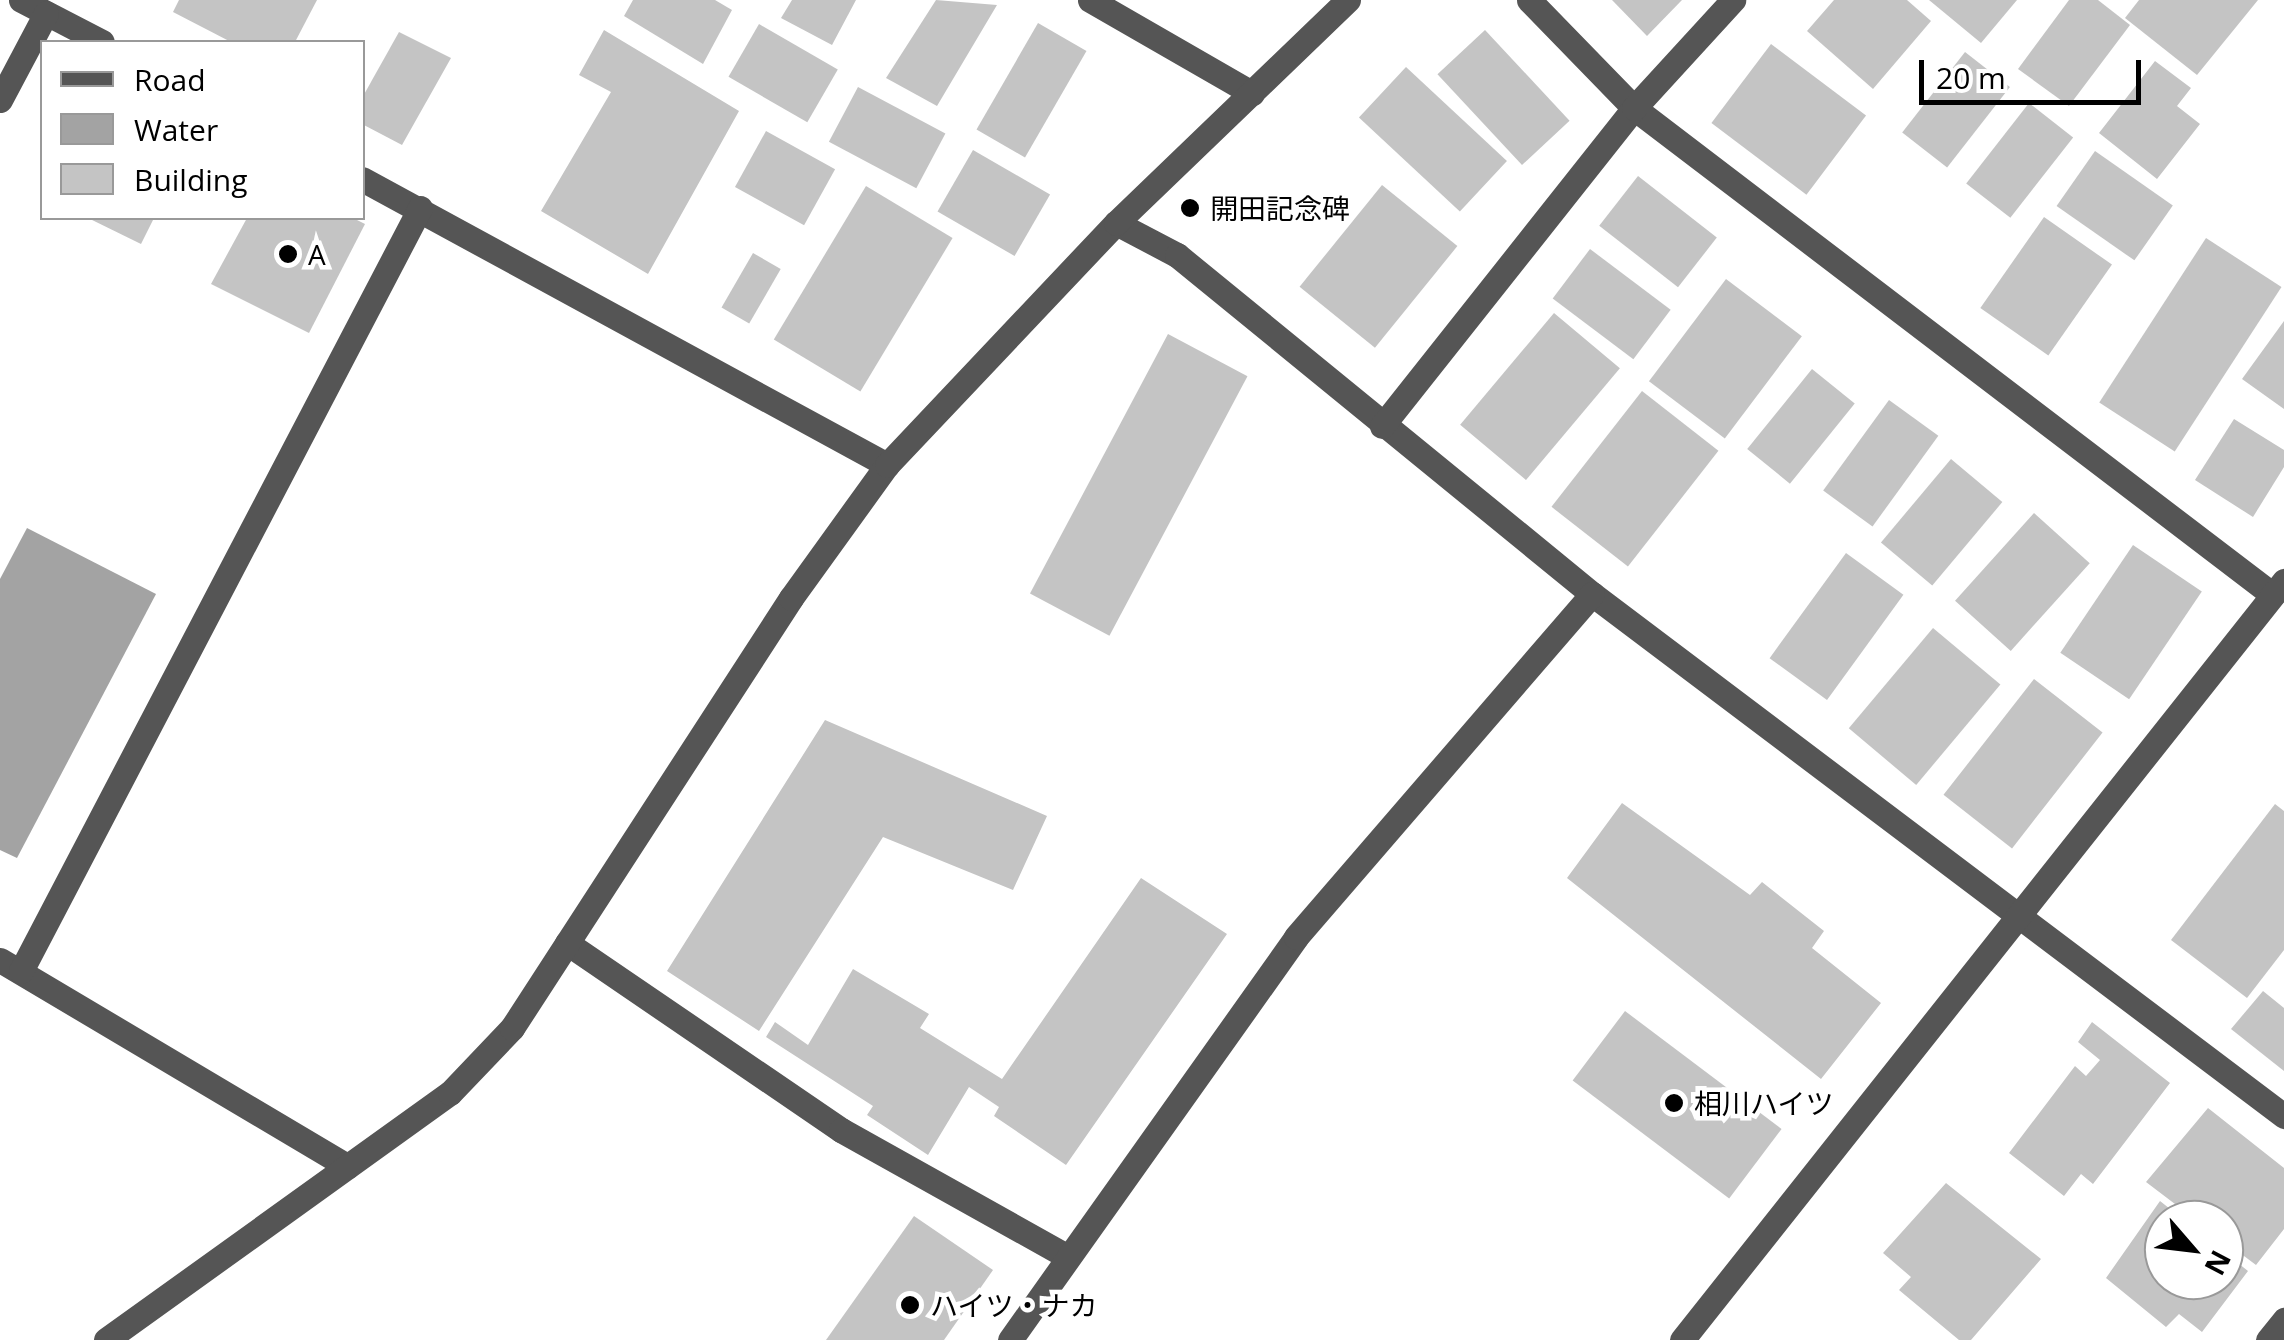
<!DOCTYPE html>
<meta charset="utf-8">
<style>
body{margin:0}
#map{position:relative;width:2284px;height:1340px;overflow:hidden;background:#fff;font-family:"Open Sans","Noto Sans JP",sans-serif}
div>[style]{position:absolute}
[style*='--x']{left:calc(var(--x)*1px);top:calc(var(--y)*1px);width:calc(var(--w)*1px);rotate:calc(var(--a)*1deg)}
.water>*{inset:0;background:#a3a3a3}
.building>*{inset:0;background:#c4c4c4;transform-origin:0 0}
.minor>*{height:25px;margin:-12.5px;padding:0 12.5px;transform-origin:12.5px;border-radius:12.5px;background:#555}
.dots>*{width:28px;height:28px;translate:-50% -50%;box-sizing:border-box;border:5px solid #fff;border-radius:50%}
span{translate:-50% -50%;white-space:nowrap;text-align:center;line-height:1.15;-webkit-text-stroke:9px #fff;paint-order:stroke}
.poi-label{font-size:28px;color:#000}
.left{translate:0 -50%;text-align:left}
.legend{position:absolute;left:40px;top:40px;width:325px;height:180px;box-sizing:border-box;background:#fff;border:2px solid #999;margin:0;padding:12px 18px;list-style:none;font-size:30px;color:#000}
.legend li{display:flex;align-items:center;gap:20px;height:50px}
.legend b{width:50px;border:2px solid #999}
.north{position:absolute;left:2144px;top:1200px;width:100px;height:100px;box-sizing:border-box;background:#fff;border:2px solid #999;border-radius:50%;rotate:118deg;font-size:28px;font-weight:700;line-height:40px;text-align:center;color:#000}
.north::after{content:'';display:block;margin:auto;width:35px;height:45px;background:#000;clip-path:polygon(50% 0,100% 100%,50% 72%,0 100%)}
.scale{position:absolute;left:1919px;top:60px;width:222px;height:45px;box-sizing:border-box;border:5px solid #000;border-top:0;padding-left:12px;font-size:30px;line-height:35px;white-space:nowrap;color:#000;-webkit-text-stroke:8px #fff;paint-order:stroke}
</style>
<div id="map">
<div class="water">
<div style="clip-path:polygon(27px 528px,156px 594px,17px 858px,0 850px,0 579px)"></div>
</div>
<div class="building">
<div style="clip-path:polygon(179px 0,317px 0,295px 42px,231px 42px,173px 12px)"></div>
<div style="clip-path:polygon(633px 0,715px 0,732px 10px,703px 64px,624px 16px)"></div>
<div style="clip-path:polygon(792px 0,856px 0,832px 45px,781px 18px)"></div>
<div style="clip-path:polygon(936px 0,997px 5px,937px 106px,886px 78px)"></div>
<div style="clip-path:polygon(1612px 0,1682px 0,1647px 36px)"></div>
<div style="clip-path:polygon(1834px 0,1907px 0,1931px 21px,1873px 89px,1807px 31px)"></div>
<div style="clip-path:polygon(1929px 0,2017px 0,1981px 43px)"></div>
<div style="clip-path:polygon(2069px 0,2098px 0,2130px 25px,2069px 106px,2018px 69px)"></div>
<div style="clip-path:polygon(2139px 0,2258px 0,2197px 75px,2125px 18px)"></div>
<div style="left:1038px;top:23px;width:56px;height:123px;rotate:30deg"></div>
<div style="left:759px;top:24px;width:91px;height:61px;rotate:30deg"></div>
<div style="clip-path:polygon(604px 30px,739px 111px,648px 274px,541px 211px,611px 92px,579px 75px)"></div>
<div style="left:1485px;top:30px;width:124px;height:65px;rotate:47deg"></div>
<div style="clip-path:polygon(399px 32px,451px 58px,402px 145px,362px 124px,362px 98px)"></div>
<div style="left:1771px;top:44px;width:119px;height:99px;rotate:37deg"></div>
<div style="left:1965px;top:52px;width:57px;height:102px;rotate:38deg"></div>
<div style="clip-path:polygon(2155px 61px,2191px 88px,2177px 106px,2200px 124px,2157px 179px,2099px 133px)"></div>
<div style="left:1406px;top:67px;width:138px;height:69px;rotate:43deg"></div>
<div style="left:858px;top:87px;width:99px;height:62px;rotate:28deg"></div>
<div style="left:2029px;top:103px;width:56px;height:102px;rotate:38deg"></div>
<div style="left:766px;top:131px;width:79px;height:64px;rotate:29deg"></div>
<div style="left:973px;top:150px;width:89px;height:71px;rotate:30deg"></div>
<div style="left:2095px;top:151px;width:95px;height:67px;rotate:35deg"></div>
<div style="left:1638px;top:176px;width:100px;height:63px;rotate:38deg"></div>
<div style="left:1382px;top:185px;width:97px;height:131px;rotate:39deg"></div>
<div style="left:866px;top:186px;width:101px;height:179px;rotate:31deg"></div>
<div style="left:2044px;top:217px;width:83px;height:111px;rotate:35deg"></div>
<div style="clip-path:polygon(88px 218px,154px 218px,141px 244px)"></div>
<div style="clip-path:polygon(247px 218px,353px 218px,365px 224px,309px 333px,211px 284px)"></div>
<div style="left:2206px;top:238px;width:90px;height:196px;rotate:33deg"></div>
<div style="left:1590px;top:249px;width:101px;height:62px;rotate:37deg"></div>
<div style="left:753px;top:253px;width:32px;height:63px;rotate:30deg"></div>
<div style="left:1726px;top:279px;width:95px;height:128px;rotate:37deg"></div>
<div style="left:1554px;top:313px;width:86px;height:146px;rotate:40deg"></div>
<div style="clip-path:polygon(2284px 321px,2284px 409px,2242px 379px)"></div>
<div style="left:1168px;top:334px;width:90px;height:294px;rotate:28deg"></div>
<div style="left:1812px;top:369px;width:55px;height:103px;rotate:39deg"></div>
<div style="left:1642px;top:391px;width:97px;height:147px;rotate:38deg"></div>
<div style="left:1889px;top:400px;width:61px;height:112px;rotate:36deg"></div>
<div style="clip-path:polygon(2234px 419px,2284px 450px,2284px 467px,2253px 517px,2195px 480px)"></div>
<div style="left:1951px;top:459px;width:67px;height:109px;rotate:40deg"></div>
<div style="left:2034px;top:513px;width:75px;height:118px;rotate:42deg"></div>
<div style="left:2133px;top:545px;width:83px;height:130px;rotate:34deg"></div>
<div style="left:1846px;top:553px;width:71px;height:130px;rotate:36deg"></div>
<div style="left:1933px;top:628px;width:88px;height:131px;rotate:40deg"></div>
<div style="left:2034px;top:679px;width:87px;height:147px;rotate:38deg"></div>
<div style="clip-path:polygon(825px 720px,1047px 816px,1013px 890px,883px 837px,759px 1031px,667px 971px)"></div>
<div style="clip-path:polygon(1622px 803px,1750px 895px,1762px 882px,1824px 931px,1812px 948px,1881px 1003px,1821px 1079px,1567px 878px)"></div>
<div style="clip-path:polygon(2275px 804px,2284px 811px,2284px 950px,2247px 998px,2171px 940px)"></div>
<div style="clip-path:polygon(1141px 878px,1227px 934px,1066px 1165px,994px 1116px,999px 1107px,969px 1087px,928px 1155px,867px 1115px,873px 1106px,766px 1037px,775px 1022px,808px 1045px,853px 969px,929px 1014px,920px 1028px,1002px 1079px)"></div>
<div style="clip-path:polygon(2263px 991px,2284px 1008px,2284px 1071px,2231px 1029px)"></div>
<div style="left:1625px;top:1011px;width:196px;height:87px;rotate:37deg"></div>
<div style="clip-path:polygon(2092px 1022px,2170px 1083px,2093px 1184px,2081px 1174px,2064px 1196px,2009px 1153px,2075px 1066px,2086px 1076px,2100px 1060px,2078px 1042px)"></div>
<div style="clip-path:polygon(2208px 1108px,2284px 1168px,2284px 1229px,2256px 1265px,2224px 1241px,2224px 1220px,2196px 1220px,2146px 1182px)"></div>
<div style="clip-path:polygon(1946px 1183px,2041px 1259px,1971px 1340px,1959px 1340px,1899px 1290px,1911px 1277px,1883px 1253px)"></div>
<div style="clip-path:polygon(2160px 1201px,2184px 1220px,2164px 1220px,2164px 1280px,2224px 1280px,2224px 1252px,2248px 1271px,2202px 1332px,2179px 1314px,2166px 1327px,2106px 1278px)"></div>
<div style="clip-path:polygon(914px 1216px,993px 1270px,944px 1340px,826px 1340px)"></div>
</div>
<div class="minor">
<div style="--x:21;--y:0;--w:91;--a:27.4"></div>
<div style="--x:1090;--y:0;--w:187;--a:29.9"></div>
<div style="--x:1529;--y:0;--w:151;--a:45.8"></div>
<div style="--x:1634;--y:108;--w:803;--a:37.31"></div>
<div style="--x:0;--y:100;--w:98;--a:-62.1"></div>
<div style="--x:362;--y:179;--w:598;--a:28.58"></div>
<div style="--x:1116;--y:223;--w:69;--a:27.7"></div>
<div style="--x:1177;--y:255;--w:536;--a:39.24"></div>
<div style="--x:1592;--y:594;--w:867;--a:37.03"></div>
<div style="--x:1382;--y:426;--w:406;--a:-51.6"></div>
<div style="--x:1634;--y:108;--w:147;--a:-47.5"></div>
<div style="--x:567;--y:943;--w:332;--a:34.3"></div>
<div style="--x:841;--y:1130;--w:260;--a:29.2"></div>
<div style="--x:0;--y:960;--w:404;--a:30.7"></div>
<div style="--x:21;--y:971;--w:861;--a:-62.39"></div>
<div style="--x:106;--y:1340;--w:423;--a:-35.7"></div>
<div style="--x:450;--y:1093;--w:90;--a:-46.4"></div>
<div style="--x:512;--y:1028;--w:513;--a:-57.02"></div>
<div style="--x:791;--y:598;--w:164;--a:-54.2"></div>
<div style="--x:887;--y:465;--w:333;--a:-46.6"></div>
<div style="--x:1116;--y:223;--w:322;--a:-43.9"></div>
<div style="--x:1010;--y:1340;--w:494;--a:-54.6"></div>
<div style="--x:1296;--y:937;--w:453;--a:-49.2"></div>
<div style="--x:1682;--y:1340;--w:969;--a:-51.58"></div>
<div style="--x:2268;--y:1340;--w:26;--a:-51"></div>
</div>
<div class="dots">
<div style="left:1190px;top:208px;background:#000"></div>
<div style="left:288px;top:254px;background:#000"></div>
<div style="left:1674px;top:1103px;background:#000"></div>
<div style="left:910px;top:1305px;background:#000"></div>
</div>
<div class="poi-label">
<span class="left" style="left:1210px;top:208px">開田記念碑</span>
<span class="left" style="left:308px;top:254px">A</span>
<span class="left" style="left:1694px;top:1103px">相川ハイツ</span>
<span class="left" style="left:930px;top:1305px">ハイツ・ナカ</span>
</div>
<ul class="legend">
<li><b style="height:12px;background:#555"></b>Road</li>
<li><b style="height:28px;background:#a3a3a3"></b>Water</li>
<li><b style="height:28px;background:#c4c4c4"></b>Building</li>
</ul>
<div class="north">N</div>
<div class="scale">20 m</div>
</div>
